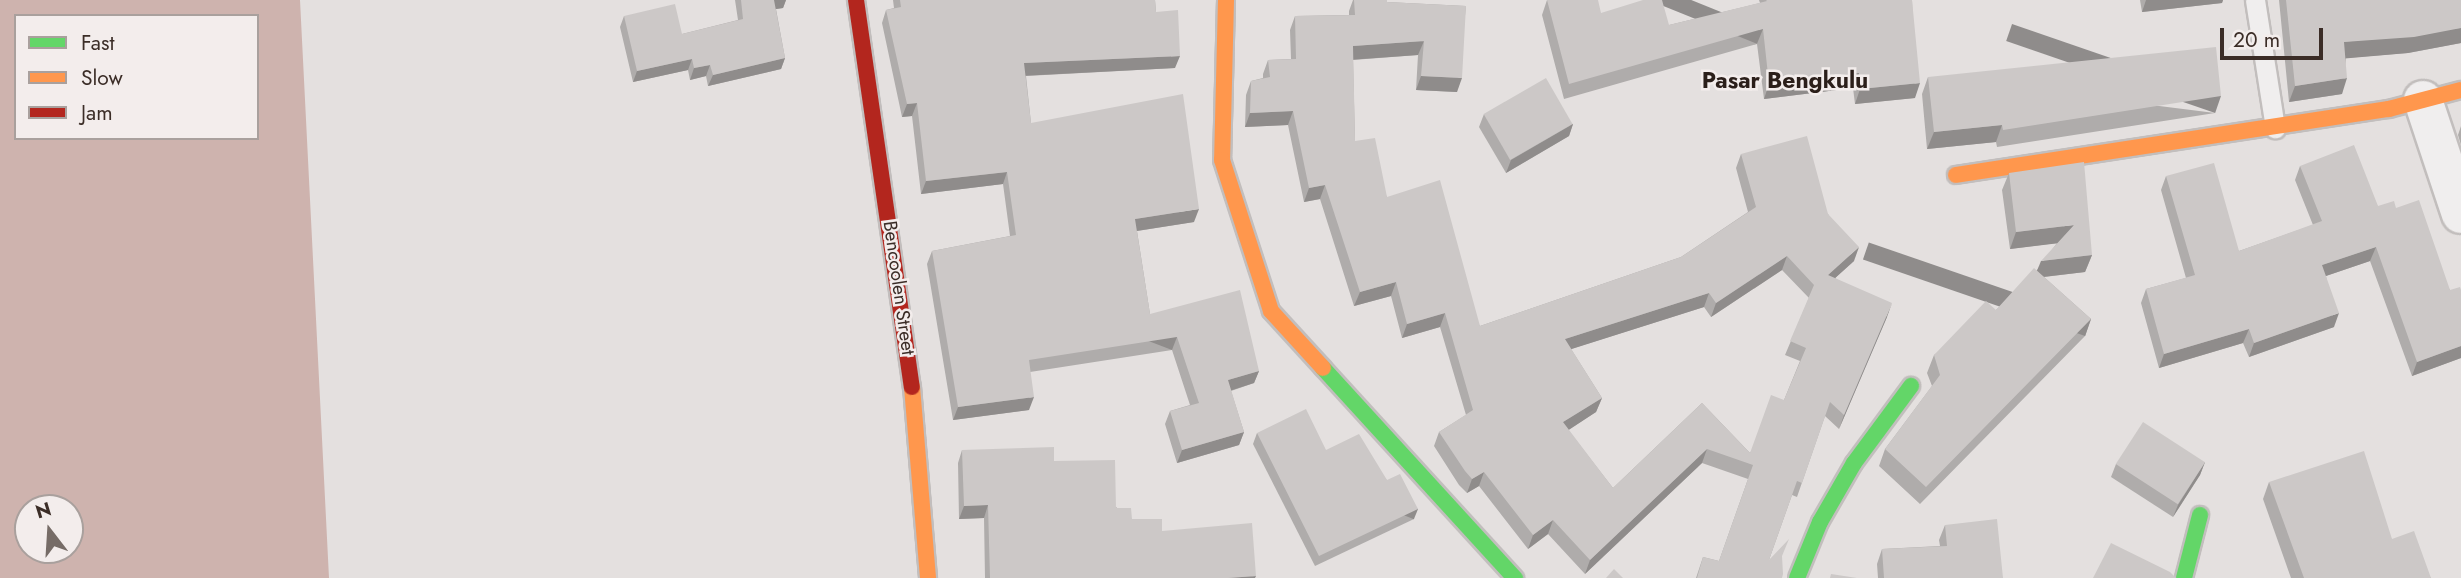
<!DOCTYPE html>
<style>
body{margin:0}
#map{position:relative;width:2461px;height:578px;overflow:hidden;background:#e4e0df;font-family:Jost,sans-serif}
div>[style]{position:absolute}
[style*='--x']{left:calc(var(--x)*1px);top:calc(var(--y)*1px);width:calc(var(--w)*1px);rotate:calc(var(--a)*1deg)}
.water>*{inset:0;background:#ceb3ae}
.roads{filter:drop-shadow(2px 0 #c2bebd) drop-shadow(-2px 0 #c2bebd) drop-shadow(0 2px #c2bebd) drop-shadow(0 -2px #c2bebd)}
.lane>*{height:19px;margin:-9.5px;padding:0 9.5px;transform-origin:9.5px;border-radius:9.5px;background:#f0eeee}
.street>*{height:38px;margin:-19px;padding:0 19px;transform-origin:19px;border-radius:19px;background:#f0eeee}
.fast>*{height:16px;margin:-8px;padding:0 8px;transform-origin:8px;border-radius:8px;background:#63d668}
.slow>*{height:16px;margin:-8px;padding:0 8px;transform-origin:8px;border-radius:8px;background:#ff974d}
.jam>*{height:16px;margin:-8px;padding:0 8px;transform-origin:8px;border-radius:8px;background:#b3261e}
.wall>*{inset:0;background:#afacab}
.shaded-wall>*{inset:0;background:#8f8c8b;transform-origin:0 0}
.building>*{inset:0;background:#ccc8c7;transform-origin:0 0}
span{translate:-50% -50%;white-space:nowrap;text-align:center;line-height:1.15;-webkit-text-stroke:5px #f3edec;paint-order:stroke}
.street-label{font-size:19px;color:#3b2d27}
.quarter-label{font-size:23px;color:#2b1f1a;font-weight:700}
.legend{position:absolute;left:14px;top:14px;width:245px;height:126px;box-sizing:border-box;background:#f3edec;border:2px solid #a9a09d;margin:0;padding:9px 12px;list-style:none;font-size:21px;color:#3b2d27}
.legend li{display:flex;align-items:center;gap:14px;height:35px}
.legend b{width:35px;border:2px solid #a9a09d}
.north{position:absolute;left:14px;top:494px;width:70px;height:70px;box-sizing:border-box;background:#f3edec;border:2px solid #a9a09d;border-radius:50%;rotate:343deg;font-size:19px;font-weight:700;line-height:28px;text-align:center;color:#3b2d27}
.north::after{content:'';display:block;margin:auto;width:24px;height:32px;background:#766c67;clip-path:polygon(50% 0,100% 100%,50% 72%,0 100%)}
.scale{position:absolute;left:2220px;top:28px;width:103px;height:32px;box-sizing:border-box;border:4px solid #3b2d27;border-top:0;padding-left:9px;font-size:21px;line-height:24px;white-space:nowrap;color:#3b2d27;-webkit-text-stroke:5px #f3edec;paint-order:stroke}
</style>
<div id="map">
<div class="water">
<div style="clip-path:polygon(evenodd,0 0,300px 0,329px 578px,0 578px,0 0,16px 16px,257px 16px,257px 138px,16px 138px,16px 16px,0 0,28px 508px,70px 508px,70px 550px,28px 550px,28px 508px)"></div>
</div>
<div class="roads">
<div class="lane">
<div style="--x:2255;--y:0;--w:130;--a:81.1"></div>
</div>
<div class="street">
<div style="--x:2423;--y:100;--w:120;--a:71.6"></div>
</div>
<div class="fast">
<div style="--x:1323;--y:368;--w:285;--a:47.6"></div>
<div style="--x:1797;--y:578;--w:61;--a:-67.7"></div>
<div style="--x:1820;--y:522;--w:68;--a:-60"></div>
<div style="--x:1854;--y:463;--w:96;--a:-53.5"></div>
<div style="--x:2184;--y:578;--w:65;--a:-75.7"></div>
</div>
<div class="slow">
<div style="--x:1226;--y:0;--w:160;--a:91.4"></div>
<div style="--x:1222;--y:160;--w:159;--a:72"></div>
<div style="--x:1271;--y:311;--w:77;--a:47.6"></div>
<div style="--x:1956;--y:175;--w:438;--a:-8.7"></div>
<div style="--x:2389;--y:109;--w:74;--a:-14.8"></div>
<div style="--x:912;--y:387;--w:192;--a:85.2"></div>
</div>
<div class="jam">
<div style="--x:856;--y:0;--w:391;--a:81.8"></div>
</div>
</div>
<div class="wall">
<div style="clip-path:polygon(735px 0,786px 0,783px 8px,776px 9px,785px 58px,781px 69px,708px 86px,706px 76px,690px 80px,688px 70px,633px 82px,620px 27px,624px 16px,682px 34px,738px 20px)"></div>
<div style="clip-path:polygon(893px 0,1156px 0,1155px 0,1156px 12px,1175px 68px,1026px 76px,1031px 123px,1194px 222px,1137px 231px,1150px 314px,1259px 371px,1254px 383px,1231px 391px,1244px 432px,1239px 445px,1177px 463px,1165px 424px,1170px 411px,1190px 405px,1172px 350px,1030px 372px,1029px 410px,953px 420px,927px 264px,932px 251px,1010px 236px,1003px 184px,921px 194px,912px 116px,902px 117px,882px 23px,886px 10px,894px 8px)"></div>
<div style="clip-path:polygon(evenodd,1353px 0,1387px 0,1387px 2px,1466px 6px,1457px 92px,1416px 90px,1418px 55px,1353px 60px,1355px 141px,1387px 197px,1480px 326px,1681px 257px,1748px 212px,1736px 168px,1741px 154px,1828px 214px,1854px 261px,1835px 278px,1887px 317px,1839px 429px,1825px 416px,1797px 497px,1792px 495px,1769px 560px,1782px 558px,1782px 578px,1696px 578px,1703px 557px,1719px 561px,1748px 479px,1702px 463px,1585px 574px,1548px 534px,1528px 549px,1479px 486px,1467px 493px,1459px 485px,1434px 446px,1439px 432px,1466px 415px,1440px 327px,1402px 338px,1391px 296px,1354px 306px,1320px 199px,1304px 202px,1288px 125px,1245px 127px,1246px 95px,1251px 81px,1263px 78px,1263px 74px,1268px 60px,1291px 59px,1290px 30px,1295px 16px,1349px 15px,1349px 11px,1353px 0,1782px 270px,1809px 298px,1785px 355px,1800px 361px,1784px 400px,1750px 453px,1702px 403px,1613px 488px,1568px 430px,1596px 412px,1602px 398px,1571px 349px,1704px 307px,1711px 317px,1782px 270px)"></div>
<div style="clip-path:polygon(1547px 0,1601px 13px,1669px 25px,1760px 3px,1759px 0,1912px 0,1915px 98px,1855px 104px,1853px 88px,1764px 99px,1757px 44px,1564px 99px,1542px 15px)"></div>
<div style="clip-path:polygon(2140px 0,2223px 0,2222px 3px,2142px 12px)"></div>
<div style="clip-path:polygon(2279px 0,2461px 0,2461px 43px,2408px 53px,2346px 58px,2342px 94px,2289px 102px)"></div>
<div style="clip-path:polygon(1928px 77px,2215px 113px,1997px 147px,1996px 142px,1927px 149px,1922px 94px)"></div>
<div style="clip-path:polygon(1484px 114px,1573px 124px,1569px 136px,1506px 173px,1479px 127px)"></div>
<div style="clip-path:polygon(2461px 126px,2461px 145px,2458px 135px)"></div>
<div style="clip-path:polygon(2300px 166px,2378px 206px,2396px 208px,2450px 290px,2461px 290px,2461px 358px,2412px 376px,2370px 261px,2326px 276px,2334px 327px,2249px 357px,2243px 343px,2159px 368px,2141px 303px,2146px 289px,2186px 278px,2161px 190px,2166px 176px,2239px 251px,2313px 225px,2295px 180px)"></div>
<div style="clip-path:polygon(2009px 173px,2092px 255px,2085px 272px,2044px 277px,2091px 319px,2085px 336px,1920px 504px,1879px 466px,1885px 449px,1932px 386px,1927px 373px,1934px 355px,1996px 310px,2037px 270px,2057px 243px,2010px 249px,2002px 190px)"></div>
<div style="clip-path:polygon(1257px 433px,1326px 450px,1387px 480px,1414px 519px,1315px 566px,1253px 444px)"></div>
<div style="clip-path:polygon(962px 450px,1054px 461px,1132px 519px,1162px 531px,1255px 578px,985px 578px,984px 518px,959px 519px,958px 463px)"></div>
<div style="clip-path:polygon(2205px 462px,2200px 475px,2173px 517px,2111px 477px,2116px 464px)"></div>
<div style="clip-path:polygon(2269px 482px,2392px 539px,2431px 578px,2291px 578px,2263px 499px)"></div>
<div style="clip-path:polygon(1945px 525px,2003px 578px,1878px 578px,1877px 564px,1882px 549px,1940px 546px,1939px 540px)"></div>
</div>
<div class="shaded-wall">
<div style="clip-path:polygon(773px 0,786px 0,783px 8px,769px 10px)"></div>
<div style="clip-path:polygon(2146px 0,2223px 0,2222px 3px,2142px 12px)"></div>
<div style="clip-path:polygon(2461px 28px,2461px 43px,2408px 53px,2339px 59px,2344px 42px)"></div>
<div style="left:1763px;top:29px;width:16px;height:202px;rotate:112deg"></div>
<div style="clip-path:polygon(1424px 41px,1418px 55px,1348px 60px,1353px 46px)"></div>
<div style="clip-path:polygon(1180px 56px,1175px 68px,1020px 76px,1024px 63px)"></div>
<div style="clip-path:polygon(785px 58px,781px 69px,708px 86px,713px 75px)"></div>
<div style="clip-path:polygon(692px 59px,688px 70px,633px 82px,637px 71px)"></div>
<div style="clip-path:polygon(710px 65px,706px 76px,690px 80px,694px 68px)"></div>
<div style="clip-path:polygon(1859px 73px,1853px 88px,1764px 99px,1769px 84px)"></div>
<div style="clip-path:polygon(1421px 76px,1462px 78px,1457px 92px,1416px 90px)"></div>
<div style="clip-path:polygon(2347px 78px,2342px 94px,2289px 102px,2295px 86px)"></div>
<div style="clip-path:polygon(1920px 83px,1915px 98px,1855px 104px,1860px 89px)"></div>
<div style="left:2221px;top:96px;width:18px;height:221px;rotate:109deg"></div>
<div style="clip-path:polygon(917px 103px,912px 116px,902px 117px,907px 104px)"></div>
<div style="clip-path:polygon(1293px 111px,1288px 125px,1245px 127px,1250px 113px)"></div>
<div style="clip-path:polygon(1573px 124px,1569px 136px,1506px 173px,1511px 160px)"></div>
<div style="clip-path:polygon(2002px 125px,1996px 142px,1927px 149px,1934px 132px)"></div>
<div style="clip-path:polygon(1007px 172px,1003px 184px,921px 194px,926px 181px)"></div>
<div style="clip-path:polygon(1325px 185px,1320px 199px,1304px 202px,1309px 188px)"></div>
<div style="clip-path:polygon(1199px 209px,1194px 222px,1130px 232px,1135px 219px)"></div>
<div style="clip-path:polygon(2074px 225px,2068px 242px,2010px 249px,2016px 232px)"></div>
<div style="clip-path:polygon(1859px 247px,1854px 261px,1823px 289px,1828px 275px)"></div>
<div style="clip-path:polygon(2376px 247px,2370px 261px,2317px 279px,2322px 265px)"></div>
<div style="clip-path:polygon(2092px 255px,2085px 272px,2034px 278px,2041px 261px)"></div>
<div style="clip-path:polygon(1787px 256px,1782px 270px,1711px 317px,1716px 303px)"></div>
<div style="clip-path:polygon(1396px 282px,1391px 296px,1354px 306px,1360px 292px)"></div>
<div style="clip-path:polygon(1709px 293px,1704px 307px,1559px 353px,1565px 339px)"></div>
<div style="clip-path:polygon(1892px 303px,1887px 317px,1839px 429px,1844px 415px)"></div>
<div style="clip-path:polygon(1445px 313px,1440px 327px,1402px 338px,1407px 324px)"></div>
<div style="clip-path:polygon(2339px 313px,2334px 327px,2249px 357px,2254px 343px)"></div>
<div style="left:2091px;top:319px;width:18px;height:235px;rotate:109deg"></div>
<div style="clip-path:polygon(2249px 329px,2243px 343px,2159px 368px,2164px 354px)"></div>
<div style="left:1177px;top:337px;width:14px;height:150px;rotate:111deg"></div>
<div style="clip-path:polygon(2461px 346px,2461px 358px,2412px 376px,2417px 362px)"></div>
<div style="clip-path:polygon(1259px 371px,1254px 383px,1223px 393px,1228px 380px)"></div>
<div style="clip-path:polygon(1034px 397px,1029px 410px,953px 420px,958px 407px)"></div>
<div style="clip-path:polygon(1602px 398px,1596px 412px,1558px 437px,1563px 422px)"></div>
<div style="clip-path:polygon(1244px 432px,1239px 445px,1177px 463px,1182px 450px)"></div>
<div style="clip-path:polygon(1707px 449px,1702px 463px,1585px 574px,1590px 560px)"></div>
<div style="clip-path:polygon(2205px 462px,2200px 475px,2173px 517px,2178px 505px)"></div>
<div style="clip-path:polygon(1484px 472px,1479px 486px,1467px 493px,1472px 479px)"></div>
<div style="clip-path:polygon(988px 505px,984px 518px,959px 519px,964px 506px)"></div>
<div style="left:1418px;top:509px;width:11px;height:110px;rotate:112deg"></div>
<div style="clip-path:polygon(1553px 520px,1548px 534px,1528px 549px,1533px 535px)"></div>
<div style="clip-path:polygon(1256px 576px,1255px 578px,1228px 578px)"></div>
</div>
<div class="building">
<div style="clip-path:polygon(741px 0,774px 0,785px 58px,713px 75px,710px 65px,694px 68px,692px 59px,637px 71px,624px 16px,675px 4px,682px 34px,743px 19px)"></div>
<div style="clip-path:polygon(900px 0,1155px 0,1156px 12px,1178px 10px,1180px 56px,1024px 63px,1031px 123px,1183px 94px,1199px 209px,1135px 219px,1150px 314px,1240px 290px,1259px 371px,1228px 380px,1244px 432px,1182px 450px,1170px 411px,1199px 403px,1177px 337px,1029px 360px,1034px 397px,958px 407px,932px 251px,1016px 235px,1007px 172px,926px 181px,917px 103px,907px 104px,886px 10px,901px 7px)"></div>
<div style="clip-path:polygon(evenodd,1354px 0,1387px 0,1387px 2px,1466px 6px,1462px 78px,1421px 76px,1424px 41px,1353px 46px,1355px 141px,1375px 138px,1387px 197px,1440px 180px,1480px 326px,1681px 257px,1756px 207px,1741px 154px,1807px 136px,1828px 214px,1859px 247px,1828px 275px,1892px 303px,1844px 415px,1830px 402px,1802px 483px,1797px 481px,1769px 560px,1789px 539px,1782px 556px,1783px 574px,1782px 578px,1697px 578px,1703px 557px,1719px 561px,1753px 465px,1707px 449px,1590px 560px,1553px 520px,1533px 535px,1484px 472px,1472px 479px,1465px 471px,1439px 432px,1473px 410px,1445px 313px,1407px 324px,1396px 282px,1360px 292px,1325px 185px,1309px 188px,1293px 111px,1250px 113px,1251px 81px,1270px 77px,1268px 60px,1296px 59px,1295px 16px,1355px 15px,1354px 0,1787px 256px,1814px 285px,1790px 341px,1806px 348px,1784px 400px,1771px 395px,1750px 453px,1702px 403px,1613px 488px,1563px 422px,1602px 398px,1565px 339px,1709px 293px,1716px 303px,1787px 256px)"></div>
<div style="clip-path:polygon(1547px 0,1598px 0,1601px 13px,1643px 0,1662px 0,1669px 25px,1767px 1px,1766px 0,1912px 0,1920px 83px,1860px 89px,1859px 73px,1769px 84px,1763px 29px,1569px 84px)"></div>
<div style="clip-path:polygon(2286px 0,2461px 0,2461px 28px,2414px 37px,2344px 42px,2347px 78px,2295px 86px)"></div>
<div style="clip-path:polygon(2216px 47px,2221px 96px,2003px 130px,2002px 125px,1934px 132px,1928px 77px)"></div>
<div style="left:1546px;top:78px;width:53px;height:72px;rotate:60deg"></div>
<div style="clip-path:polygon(2354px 145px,2378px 206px,2394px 201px,2396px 208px,2419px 200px,2450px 290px,2460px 287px,2461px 290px,2461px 346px,2417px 362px,2376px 247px,2322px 265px,2339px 313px,2254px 343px,2249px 329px,2164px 354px,2146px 289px,2195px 275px,2166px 176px,2214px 163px,2239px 251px,2322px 221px,2300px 166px)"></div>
<div style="clip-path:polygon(2084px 162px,2092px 255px,2041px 261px,2074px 225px,2016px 232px,2009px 173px)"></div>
<div style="clip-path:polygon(2034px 268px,2091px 319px,1926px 487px,1885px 449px,1940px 375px,1934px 355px,1986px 301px,1996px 310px)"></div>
<div style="clip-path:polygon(1306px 409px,1326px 450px,1359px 434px,1387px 480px,1400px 474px,1418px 509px,1319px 556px,1257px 433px)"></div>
<div style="left:2143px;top:422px;width:74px;height:50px;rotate:33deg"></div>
<div style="clip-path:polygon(1054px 447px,1054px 461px,1115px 460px,1116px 508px,1131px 508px,1132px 519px,1162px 519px,1162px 531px,1252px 523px,1256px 576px,1228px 578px,990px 578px,988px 505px,964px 506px,962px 450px)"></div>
<div style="clip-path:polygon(2364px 451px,2392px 539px,2414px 531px,2431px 578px,2304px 578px,2269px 482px)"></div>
<div style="clip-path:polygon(1997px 519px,2003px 578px,1884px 578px,1882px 549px,1947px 546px,1945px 525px)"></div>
<div style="clip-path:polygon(2111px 543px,2170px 572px,2176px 578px,2093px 578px)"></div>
<div style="clip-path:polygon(1614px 569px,1623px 578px,1606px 578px)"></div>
<div style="clip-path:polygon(1831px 574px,1857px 578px,1830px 578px)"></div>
</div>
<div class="street-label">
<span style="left:899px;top:288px;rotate:82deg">Bencoolen Street</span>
</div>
<div class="quarter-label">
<span style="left:1785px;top:80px">Pasar Bengkulu</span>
</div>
<ul class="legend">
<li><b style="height:9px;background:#63d668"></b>Fast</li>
<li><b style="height:9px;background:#ff974d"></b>Slow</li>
<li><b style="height:9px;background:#b3261e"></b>Jam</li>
</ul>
<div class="north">N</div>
<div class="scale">20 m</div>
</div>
